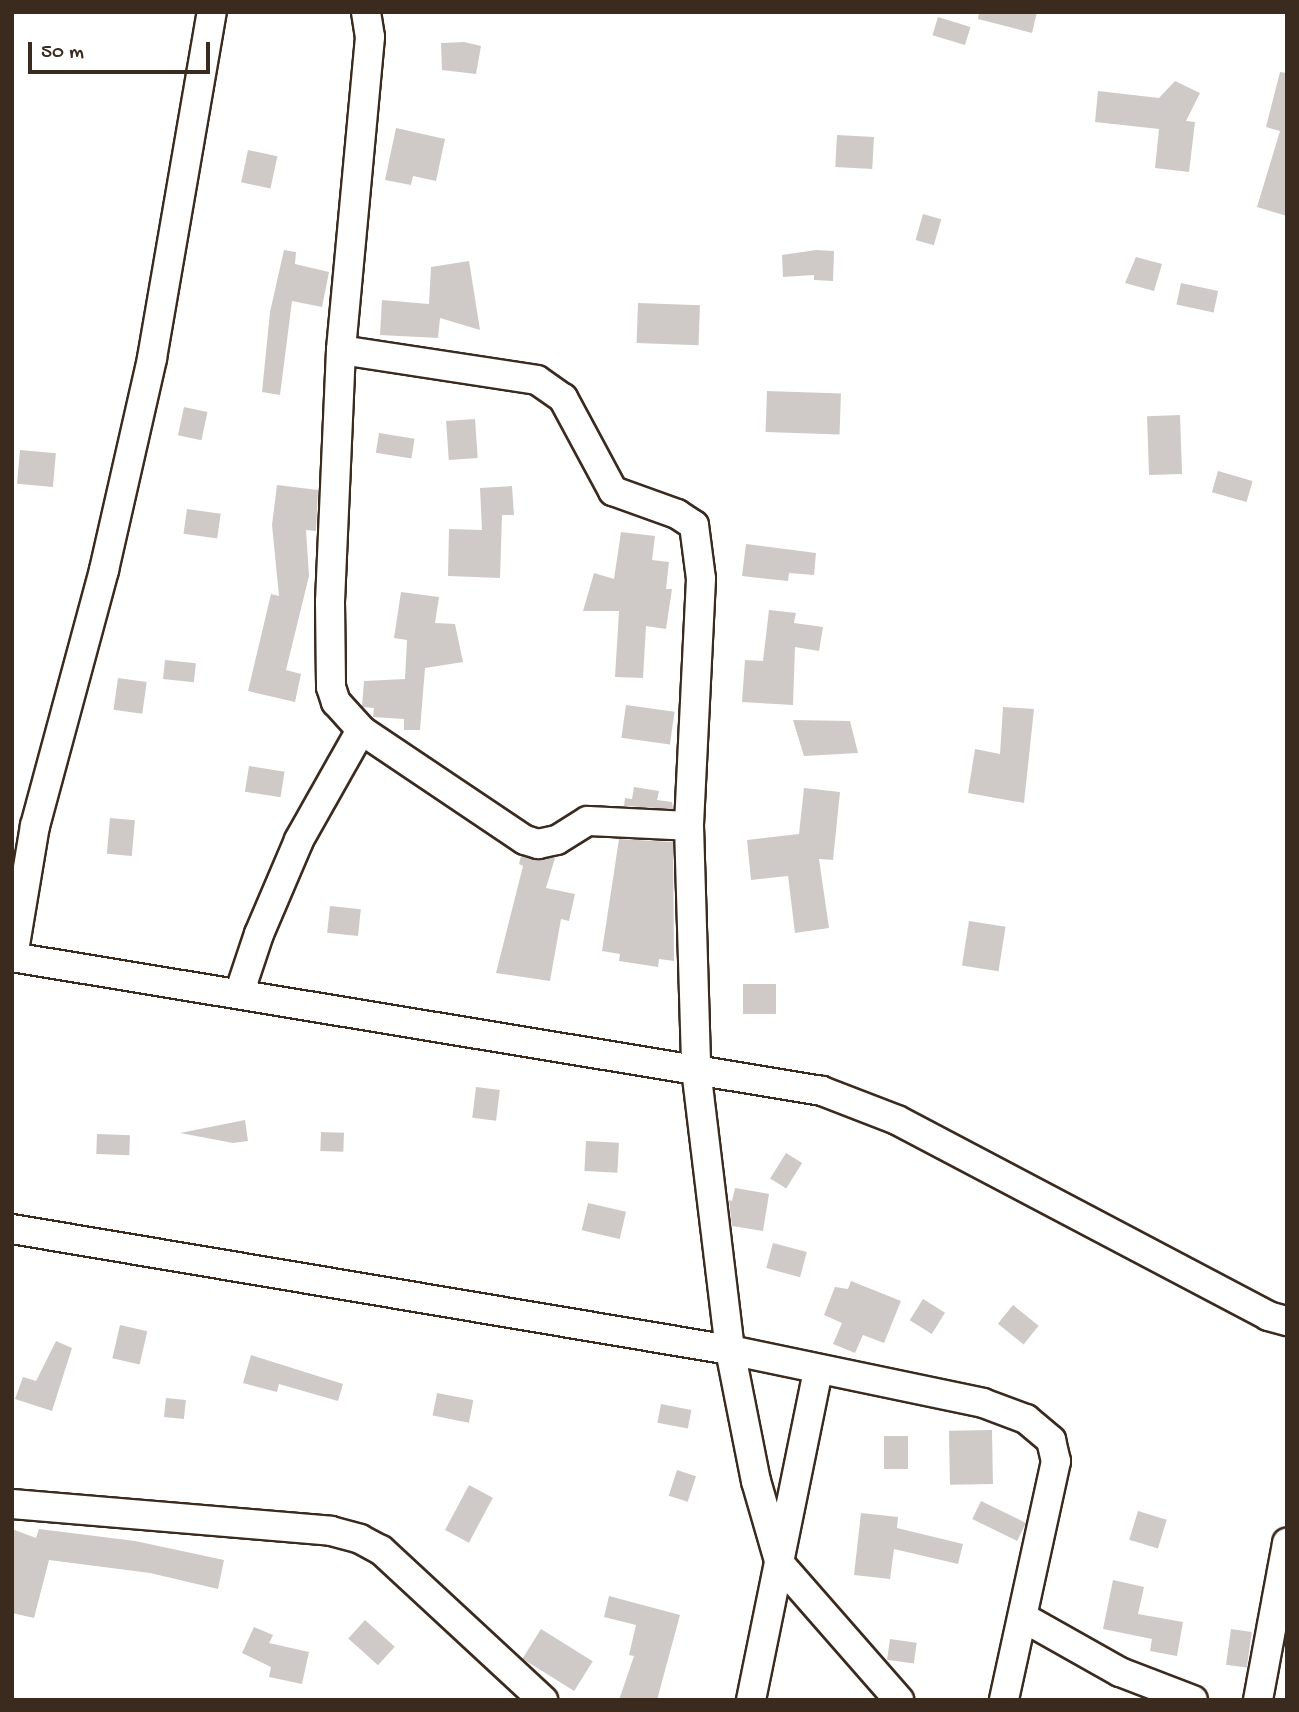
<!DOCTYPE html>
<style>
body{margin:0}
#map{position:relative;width:1299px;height:1712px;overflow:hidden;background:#fff;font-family:"Gochi Hand",sans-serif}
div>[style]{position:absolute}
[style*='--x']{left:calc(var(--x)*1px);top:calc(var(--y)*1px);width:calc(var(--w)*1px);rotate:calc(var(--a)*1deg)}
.building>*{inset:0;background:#cfcac7;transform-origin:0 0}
.roads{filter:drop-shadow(2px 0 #3b2a1e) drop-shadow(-2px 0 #3b2a1e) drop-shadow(0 2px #3b2a1e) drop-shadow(0 -2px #3b2a1e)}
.minor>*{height:28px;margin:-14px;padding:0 14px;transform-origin:14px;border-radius:14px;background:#fff}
span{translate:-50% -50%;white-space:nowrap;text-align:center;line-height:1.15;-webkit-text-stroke:5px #fff;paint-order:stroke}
.frame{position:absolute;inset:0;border:14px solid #3b2a1e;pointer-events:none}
.scale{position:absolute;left:28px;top:42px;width:182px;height:32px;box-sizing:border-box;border:4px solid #3b2a1e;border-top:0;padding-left:9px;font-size:21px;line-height:24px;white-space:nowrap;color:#3b2a1e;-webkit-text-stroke:5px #fff;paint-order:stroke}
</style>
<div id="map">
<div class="building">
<div style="clip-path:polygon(979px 12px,1037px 12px,1032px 33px,978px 19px)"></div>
<div style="left:938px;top:17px;width:34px;height:19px;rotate:17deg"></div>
<div style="clip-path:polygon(464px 42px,481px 46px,476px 74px,442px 70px,441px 43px)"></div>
<div style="clip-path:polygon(1280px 72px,1287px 73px,1287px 216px,1257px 207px,1280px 131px,1266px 127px)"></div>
<div style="clip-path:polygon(1175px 81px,1200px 93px,1186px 121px,1195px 122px,1189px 172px,1155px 168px,1159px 129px,1095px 122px,1098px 91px,1159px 98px)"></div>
<div style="clip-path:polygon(396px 128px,445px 139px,436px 181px,413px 176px,411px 185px,385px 180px)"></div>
<div style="left:837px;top:135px;width:37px;height:32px;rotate:3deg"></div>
<div style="left:248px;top:150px;width:30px;height:33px;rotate:12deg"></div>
<div style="left:923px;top:214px;width:19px;height:27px;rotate:16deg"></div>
<div style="clip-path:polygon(284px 250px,296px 252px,295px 264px,329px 272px,322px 307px,292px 301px,280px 395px,262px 392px,270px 312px)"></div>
<div style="clip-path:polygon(816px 250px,834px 251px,833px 281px,814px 280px,814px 275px,783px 277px,782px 255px)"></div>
<div style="clip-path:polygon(1136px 257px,1162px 264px,1154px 291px,1125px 283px)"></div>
<div style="clip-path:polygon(469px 261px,480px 330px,440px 318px,438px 338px,380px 335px,382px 300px,429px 304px,431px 267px)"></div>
<div style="left:1181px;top:283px;width:38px;height:22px;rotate:12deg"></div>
<div style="left:638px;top:303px;width:62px;height:40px;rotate:2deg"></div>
<div style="left:767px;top:391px;width:74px;height:41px;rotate:2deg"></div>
<div style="left:184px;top:407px;width:24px;height:29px;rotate:12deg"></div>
<div style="left:1180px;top:415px;width:59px;height:33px;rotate:88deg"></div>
<div style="left:475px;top:419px;width:39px;height:29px;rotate:86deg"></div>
<div style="left:379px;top:433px;width:36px;height:20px;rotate:9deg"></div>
<div style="left:20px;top:450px;width:36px;height:34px;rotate:5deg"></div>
<div style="left:1218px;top:471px;width:36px;height:22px;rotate:16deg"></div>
<div style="clip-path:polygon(277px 485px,318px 490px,316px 531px,306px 530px,309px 576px,286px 670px,301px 674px,295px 702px,248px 691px,271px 594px,279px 596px,272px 525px)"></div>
<div style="clip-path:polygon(512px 486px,514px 515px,502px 515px,500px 578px,448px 576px,449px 529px,482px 530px,480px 488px)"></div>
<div style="left:187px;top:509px;width:34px;height:25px;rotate:8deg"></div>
<div style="clip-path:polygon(621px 532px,655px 536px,652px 560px,669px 562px,666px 589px,672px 589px,666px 629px,646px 626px,643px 678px,615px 677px,619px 611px,583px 611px,594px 573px,614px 579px)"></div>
<div style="clip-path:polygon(746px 544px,816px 553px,814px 575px,789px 573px,788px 581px,742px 576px)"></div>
<div style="clip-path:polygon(401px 592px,439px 597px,435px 623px,455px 624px,463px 662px,425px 668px,420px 730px,404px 730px,404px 719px,373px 717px,374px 708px,362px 707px,364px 681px,405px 679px,407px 640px,394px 638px)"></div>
<div style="clip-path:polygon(769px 610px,796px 613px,794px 623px,823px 627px,819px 651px,795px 647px,793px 705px,742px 702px,745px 660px,763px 661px)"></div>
<div style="left:165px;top:660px;width:31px;height:19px;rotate:6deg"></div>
<div style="left:118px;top:678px;width:29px;height:32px;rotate:8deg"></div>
<div style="left:626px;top:705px;width:49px;height:33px;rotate:8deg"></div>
<div style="clip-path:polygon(1003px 707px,1034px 709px,1024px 803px,968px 793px,975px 749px,1000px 754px)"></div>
<div style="clip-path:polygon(793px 720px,850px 721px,858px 753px,804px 756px)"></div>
<div style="left:249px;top:766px;width:36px;height:26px;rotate:9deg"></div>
<div style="clip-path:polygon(634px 787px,659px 791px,657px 800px,672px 802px,673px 809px,624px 806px,625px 798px,632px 799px)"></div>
<div style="clip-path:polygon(804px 788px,840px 792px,833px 860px,819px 859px,829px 928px,795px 933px,788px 876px,751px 880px,747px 840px,799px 834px)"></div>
<div style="left:110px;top:818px;width:25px;height:36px;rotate:5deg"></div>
<div style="clip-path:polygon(619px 839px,673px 842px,674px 961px,659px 959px,658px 967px,619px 961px,620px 954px,602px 951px)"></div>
<div style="clip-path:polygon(521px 856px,555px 858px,546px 888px,575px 894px,569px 921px,561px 919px,550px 981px,496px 973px,523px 866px,519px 864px)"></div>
<div style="left:330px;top:906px;width:31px;height:27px;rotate:6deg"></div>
<div style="left:969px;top:921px;width:37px;height:45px;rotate:9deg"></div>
<div style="left:743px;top:984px;width:33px;height:30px"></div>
<div style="left:476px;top:1087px;width:24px;height:31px;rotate:7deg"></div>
<div style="clip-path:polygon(245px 1120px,248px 1141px,233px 1143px,180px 1133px)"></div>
<div style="left:321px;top:1132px;width:23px;height:19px;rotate:2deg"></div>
<div style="left:97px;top:1134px;width:33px;height:20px;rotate:2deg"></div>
<div style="left:586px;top:1141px;width:33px;height:30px;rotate:3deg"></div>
<div style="left:786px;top:1153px;width:19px;height:30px;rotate:32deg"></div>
<div style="clip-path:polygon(735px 1188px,769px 1194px,763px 1231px,732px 1226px,729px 1200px,732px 1201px)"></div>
<div style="left:588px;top:1203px;width:39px;height:28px;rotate:13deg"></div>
<div style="left:773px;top:1243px;width:35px;height:26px;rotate:15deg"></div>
<div style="clip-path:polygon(851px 1281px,901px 1301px,884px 1343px,863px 1335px,855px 1353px,833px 1344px,842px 1323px,824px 1315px,835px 1287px,848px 1289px)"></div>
<div style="left:923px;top:1299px;width:26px;height:25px;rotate:32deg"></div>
<div style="left:1013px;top:1305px;width:33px;height:24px;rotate:39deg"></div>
<div style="left:120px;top:1325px;width:28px;height:34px;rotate:13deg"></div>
<div style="clip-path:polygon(56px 1341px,72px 1348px,52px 1411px,15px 1399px,23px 1377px,36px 1381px)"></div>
<div style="clip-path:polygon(251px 1355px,343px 1384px,338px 1401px,279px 1384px,277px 1392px,243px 1383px)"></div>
<div style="left:437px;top:1393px;width:37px;height:23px;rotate:11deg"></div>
<div style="left:166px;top:1398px;width:20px;height:19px;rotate:6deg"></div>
<div style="left:661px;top:1404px;width:31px;height:19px;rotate:11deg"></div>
<div style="left:992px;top:1430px;width:54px;height:43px;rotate:89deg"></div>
<div style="left:884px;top:1436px;width:24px;height:33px"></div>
<div style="left:677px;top:1470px;width:20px;height:27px;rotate:18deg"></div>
<div style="left:469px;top:1485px;width:27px;height:51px;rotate:28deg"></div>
<div style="left:981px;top:1501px;width:50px;height:20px;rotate:26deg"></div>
<div style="left:1138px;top:1511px;width:30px;height:30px;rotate:17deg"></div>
<div style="clip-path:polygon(861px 1513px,898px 1517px,897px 1528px,963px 1544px,958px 1564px,894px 1549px,890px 1579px,854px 1575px)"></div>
<div style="clip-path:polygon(12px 1529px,36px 1538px,39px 1529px,135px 1541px,224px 1560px,218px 1589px,150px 1573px,49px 1560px,34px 1618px,12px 1613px)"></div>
<div style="clip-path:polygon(1113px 1580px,1144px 1587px,1138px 1614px,1183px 1622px,1177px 1656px,1150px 1651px,1152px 1639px,1103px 1629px)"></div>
<div style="clip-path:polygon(609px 1596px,680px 1615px,657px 1700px,619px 1700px,634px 1656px,629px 1655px,636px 1625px,604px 1617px)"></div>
<div style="left:365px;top:1620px;width:40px;height:25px;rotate:42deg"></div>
<div style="clip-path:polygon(254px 1627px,273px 1635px,269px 1643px,309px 1652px,302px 1684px,269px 1677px,271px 1667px,242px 1653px)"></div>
<div style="left:541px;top:1629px;width:61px;height:35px;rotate:32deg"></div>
<div style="left:1231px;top:1629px;width:21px;height:36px;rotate:8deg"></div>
<div style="left:890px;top:1639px;width:27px;height:21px;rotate:8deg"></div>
</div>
<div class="roads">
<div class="minor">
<div style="--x:366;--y:12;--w:25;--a:81"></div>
<div style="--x:370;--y:37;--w:314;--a:95.3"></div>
<div style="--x:341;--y:350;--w:252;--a:92.5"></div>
<div style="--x:330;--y:602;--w:85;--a:89.3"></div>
<div style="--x:331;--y:687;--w:16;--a:72"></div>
<div style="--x:336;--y:702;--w:38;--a:48"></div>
<div style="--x:361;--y:730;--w:197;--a:33.9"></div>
<div style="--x:525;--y:840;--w:14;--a:17"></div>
<div style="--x:538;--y:844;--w:19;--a:-12"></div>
<div style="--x:557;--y:840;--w:36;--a:-32"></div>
<div style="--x:588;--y:821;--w:101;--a:2.8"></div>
<div style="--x:341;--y:350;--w:198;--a:8.7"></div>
<div style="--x:537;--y:380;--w:32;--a:35"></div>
<div style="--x:563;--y:398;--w:106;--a:61.7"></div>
<div style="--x:613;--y:491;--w:68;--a:19.8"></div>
<div style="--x:677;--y:514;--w:20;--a:33"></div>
<div style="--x:694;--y:525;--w:54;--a:82.6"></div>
<div style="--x:701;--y:579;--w:247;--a:92.8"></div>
<div style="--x:689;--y:826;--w:243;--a:88.3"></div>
<div style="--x:696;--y:1069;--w:283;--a:83.1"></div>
<div style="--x:730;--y:1350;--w:134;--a:78.8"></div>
<div style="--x:756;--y:1481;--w:86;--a:73.9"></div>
<div style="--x:780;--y:1564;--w:181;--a:48.8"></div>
<div style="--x:12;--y:957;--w:821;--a:9.39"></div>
<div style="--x:822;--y:1091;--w:80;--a:21.1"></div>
<div style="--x:897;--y:1120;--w:420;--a:27.8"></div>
<div style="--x:1268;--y:1316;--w:20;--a:15"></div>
<div style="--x:13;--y:957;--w:133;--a:-80.5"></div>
<div style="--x:35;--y:826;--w:265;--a:-74.9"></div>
<div style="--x:104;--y:570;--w:217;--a:-77.2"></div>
<div style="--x:152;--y:358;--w:351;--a:-80.2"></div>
<div style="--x:239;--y:994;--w:63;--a:-71.6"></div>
<div style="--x:259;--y:934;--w:102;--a:-66.9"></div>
<div style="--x:299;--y:840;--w:126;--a:-60.6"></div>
<div style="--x:12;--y:1229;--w:728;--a:9.57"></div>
<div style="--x:730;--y:1350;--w:258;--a:11.8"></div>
<div style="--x:983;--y:1403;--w:46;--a:20.4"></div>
<div style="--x:1026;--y:1419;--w:33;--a:40"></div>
<div style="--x:1051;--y:1440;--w:22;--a:77"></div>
<div style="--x:1056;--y:1461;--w:245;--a:102.3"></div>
<div style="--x:12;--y:1504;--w:320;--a:4.8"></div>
<div style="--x:331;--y:1531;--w:30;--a:15"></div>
<div style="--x:360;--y:1539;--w:24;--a:28"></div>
<div style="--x:381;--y:1550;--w:221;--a:42.8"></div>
<div style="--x:1024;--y:1618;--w:110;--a:29.4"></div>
<div style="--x:1120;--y:1672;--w:78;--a:21"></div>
<div style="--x:751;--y:1700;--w:337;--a:-78.5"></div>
<div style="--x:1258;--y:1700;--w:160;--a:-79.5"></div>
</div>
</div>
<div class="frame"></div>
<div class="scale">50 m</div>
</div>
